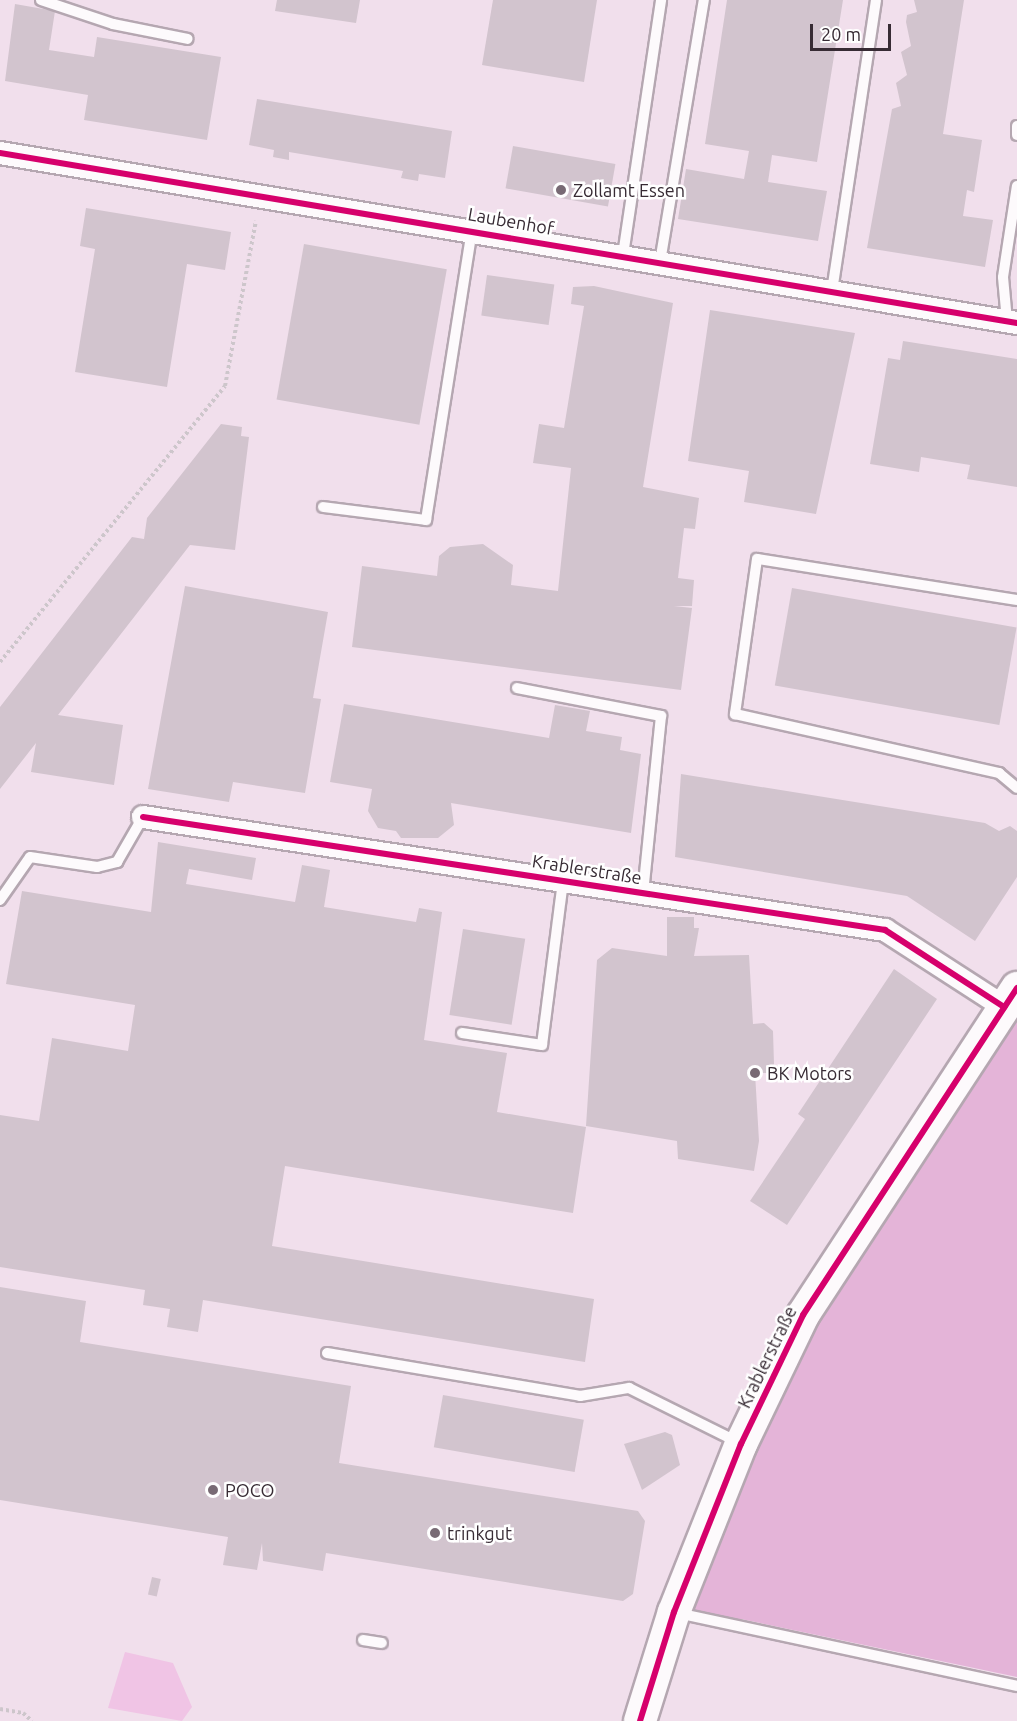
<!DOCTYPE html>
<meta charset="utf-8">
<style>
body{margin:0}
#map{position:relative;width:1017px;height:1721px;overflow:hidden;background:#f1dfec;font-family:Ubuntu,sans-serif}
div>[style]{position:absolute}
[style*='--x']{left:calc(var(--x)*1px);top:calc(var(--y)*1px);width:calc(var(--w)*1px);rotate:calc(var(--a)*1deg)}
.green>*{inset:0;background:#f0c4e5}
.forest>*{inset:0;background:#e4b4d8}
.building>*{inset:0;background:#d2c4ce;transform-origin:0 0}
.path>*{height:4px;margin-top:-2px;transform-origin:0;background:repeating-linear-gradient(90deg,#cdc6cb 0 3px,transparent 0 6px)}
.roads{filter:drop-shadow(2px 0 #b5a7b1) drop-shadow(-2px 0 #b5a7b1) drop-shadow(0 2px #b5a7b1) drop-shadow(0 -2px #b5a7b1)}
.lane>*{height:10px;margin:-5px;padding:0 5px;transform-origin:5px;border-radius:5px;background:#fdfafc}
.street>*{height:22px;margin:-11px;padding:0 11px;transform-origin:11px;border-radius:11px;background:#fdfafc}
.secondary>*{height:32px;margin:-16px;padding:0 16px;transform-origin:16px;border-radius:16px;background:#fdfafc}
.cycleway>*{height:6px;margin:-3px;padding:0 3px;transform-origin:3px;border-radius:3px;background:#d6006c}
.dots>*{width:16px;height:16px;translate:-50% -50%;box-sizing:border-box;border:3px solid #fff;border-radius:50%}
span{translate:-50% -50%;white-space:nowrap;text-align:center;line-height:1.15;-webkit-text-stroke:5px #fff;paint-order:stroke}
.poi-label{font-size:18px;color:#372b34}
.left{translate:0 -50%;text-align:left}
.street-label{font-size:18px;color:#372b34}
.scale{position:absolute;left:810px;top:24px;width:81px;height:27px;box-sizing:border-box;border:3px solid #372b34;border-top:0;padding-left:8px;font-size:18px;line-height:21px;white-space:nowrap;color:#372b34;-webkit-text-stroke:4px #fff;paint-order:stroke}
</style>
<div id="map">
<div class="green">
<div style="clip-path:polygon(125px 1652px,173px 1663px,192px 1707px,182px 1721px,108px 1708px)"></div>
</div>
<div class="forest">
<div style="clip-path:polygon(1017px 1011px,1017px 1677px,741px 1619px,681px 1620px,812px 1329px)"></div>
</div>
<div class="building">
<div style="clip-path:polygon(277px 0,360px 0,356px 23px,275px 11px)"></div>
<div style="clip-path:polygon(493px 0,597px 0,584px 82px,482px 65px)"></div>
<div style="clip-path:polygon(727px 0,843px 0,817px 162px,772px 155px,768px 182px,827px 191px,818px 241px,678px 219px,686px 169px,744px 179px,749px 151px,705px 144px)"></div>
<div style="clip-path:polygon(914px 0,964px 0,943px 134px,982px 140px,974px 192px,967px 190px,963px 216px,993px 220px,985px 267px,867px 248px,892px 109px,901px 106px,896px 83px,907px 75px,901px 52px,911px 46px,906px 22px,907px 15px,917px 12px)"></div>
<div style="clip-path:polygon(15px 4px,55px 11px,49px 50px,94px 57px,97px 37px,221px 57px,207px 140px,84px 120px,88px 95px,5px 81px)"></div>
<div style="clip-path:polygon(257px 99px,452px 131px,445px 178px,419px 174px,418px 181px,401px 178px,403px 171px,289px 152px,289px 160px,273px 157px,274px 150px,249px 145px)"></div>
<div style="left:513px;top:146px;width:104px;height:43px;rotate:10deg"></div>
<div style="clip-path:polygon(86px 208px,231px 232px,225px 270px,187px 264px,167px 387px,75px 372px,95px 249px,80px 246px)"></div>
<div style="left:304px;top:244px;width:145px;height:158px;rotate:10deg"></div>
<div style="left:487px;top:275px;width:68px;height:41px;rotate:8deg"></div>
<div style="clip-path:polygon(594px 286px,673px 303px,643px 487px,699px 498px,695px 529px,684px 528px,678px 578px,694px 580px,692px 606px,674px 606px,692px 608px,681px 690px,352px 647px,362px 566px,437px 576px,439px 556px,450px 547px,483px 544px,513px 565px,511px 585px,558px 591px,571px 468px,533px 463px,539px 424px,564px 428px,584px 306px,571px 304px,573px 287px)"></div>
<div style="clip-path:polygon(710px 310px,855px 333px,816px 514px,744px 502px,749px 471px,688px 461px)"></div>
<div style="clip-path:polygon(903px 341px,1017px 359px,1017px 487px,967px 479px,970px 465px,921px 457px,919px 472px,870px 464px,888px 358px,900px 360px)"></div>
<div style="clip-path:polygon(221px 424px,242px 427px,241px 436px,249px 437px,235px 550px,190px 545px,58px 715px,123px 725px,114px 785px,31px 772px,36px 743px,0 789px,0 707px,132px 537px,144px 539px,147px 518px)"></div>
<div style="clip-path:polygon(185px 586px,328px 612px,313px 698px,321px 699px,305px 793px,233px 782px,229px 802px,148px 789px)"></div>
<div style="left:792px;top:588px;width:228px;height:99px;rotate:10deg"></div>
<div style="clip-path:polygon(344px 704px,549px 738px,555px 705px,590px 711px,586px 731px,622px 737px,620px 750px,641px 754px,631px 833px,451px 803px,454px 825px,438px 838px,401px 838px,396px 831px,378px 828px,368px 811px,372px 789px,330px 782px)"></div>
<div style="clip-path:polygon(681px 774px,985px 823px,999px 831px,1010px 826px,1017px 831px,1017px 877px,975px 941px,907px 896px,675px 857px)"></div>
<div style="clip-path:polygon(158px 842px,256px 858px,252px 880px,189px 869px,186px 884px,295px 902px,302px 865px,330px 870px,324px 907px,416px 922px,419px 908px,442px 912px,424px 1040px,507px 1053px,497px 1112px,586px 1127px,573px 1213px,285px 1166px,272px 1246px,594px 1299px,585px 1362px,203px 1300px,198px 1332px,167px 1327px,170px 1309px,143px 1305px,145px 1290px,0 1267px,0 1115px,39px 1121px,52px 1038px,128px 1051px,135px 1005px,6px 984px,22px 891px,151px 912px)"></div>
<div style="clip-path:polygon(667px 917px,694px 917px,694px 928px,699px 928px,694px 956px,749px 955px,753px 1024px,764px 1023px,773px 1031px,774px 1064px,767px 1073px,755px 1073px,759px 1141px,754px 1171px,678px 1159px,677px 1141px,586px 1126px,597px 960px,612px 948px,667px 956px)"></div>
<div style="left:463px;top:929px;width:63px;height:87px;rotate:9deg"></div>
<div style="clip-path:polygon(894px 969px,937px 999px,787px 1225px,750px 1201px,805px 1119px,798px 1114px)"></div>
<div style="clip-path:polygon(0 1287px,86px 1301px,80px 1342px,351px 1386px,339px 1463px,638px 1511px,645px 1521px,633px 1594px,623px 1601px,326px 1553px,323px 1571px,263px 1561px,262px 1543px,257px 1570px,223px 1565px,228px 1537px,0 1500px)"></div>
<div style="left:443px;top:1395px;width:143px;height:53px;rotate:10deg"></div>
<div style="clip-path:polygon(665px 1432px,672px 1435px,680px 1465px,642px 1490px,624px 1444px)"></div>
<div style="left:152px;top:1577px;width:9px;height:18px;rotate:13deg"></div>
</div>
<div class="path">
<div style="--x:0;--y:662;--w:356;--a:-50.8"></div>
<div style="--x:225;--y:386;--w:168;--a:-79.4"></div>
<div style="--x:0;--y:1709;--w:23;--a:10"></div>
<div style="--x:23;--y:1713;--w:12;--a:42"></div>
</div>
<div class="roads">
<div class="lane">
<div style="--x:41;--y:0;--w:76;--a:18.4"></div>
<div style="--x:113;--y:24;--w:76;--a:11.3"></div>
<div style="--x:1017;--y:126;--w:9;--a:90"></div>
<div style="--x:623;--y:255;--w:258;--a:-81.5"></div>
<div style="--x:660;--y:262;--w:266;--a:-80.5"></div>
<div style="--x:832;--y:291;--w:294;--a:-81.4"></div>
<div style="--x:1007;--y:321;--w:44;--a:-95.2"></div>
<div style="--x:1003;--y:277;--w:92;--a:-81.3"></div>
<div style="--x:323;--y:507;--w:104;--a:7.2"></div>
<div style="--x:426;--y:520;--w:294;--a:-81"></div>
<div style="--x:1017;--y:600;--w:263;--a:-171"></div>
<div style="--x:757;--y:559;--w:157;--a:98.1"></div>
<div style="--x:735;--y:714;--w:271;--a:12.6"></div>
<div style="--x:999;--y:773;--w:23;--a:40"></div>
<div style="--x:517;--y:688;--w:147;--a:11"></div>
<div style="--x:661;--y:716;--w:178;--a:95.8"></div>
<div style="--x:0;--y:900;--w:52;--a:-55.1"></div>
<div style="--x:30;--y:857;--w:68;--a:8.5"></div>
<div style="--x:97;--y:867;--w:21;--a:-14"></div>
<div style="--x:117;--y:862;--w:52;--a:-60"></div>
<div style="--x:462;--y:1033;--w:81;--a:8.5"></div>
<div style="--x:542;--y:1045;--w:165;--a:-82.7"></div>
<div style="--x:327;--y:1353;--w:257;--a:9.6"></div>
<div style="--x:580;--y:1396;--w:50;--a:-9.3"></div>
<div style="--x:629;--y:1388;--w:122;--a:26.4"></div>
<div style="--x:677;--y:1613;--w:348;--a:12.1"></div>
<div style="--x:363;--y:1640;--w:19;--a:9"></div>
</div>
<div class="street">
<div style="--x:0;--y:153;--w:1031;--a:9.49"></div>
<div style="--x:143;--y:817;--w:751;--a:8.66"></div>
<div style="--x:885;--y:930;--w:142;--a:32.9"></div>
</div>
<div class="secondary">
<div style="--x:640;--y:1721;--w:114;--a:-72.7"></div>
<div style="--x:674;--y:1612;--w:181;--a:-68.3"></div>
<div style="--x:741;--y:1444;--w:143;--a:-64.3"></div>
<div style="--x:803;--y:1315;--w:391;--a:-56.8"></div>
</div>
</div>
<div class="cycleway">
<div style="--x:0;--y:153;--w:1031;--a:9.49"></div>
<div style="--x:143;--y:817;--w:751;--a:8.66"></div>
<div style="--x:885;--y:930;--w:142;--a:32.9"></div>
<div style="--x:640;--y:1721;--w:114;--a:-72.7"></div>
<div style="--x:674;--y:1612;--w:181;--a:-68.3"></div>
<div style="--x:741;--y:1444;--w:143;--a:-64.3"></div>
<div style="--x:803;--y:1315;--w:391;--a:-56.8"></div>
</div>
<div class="dots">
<div style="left:561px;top:190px;background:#786a74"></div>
<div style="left:755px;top:1073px;background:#786a74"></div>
<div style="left:213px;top:1490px;background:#786a74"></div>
<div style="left:435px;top:1533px;background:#786a74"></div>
</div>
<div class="poi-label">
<span class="left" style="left:573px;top:190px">Zollamt Essen</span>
<span class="left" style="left:767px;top:1073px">BK Motors</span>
<span class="left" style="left:225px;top:1490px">POCO</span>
<span class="left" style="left:447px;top:1533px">trinkgut</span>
</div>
<div class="street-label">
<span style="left:511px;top:221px;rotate:10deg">Laubenhof</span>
<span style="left:587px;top:869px;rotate:9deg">Krablerstraße</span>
<span style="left:767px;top:1357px;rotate:-64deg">Krablerstraße</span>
</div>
<div class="scale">20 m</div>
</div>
